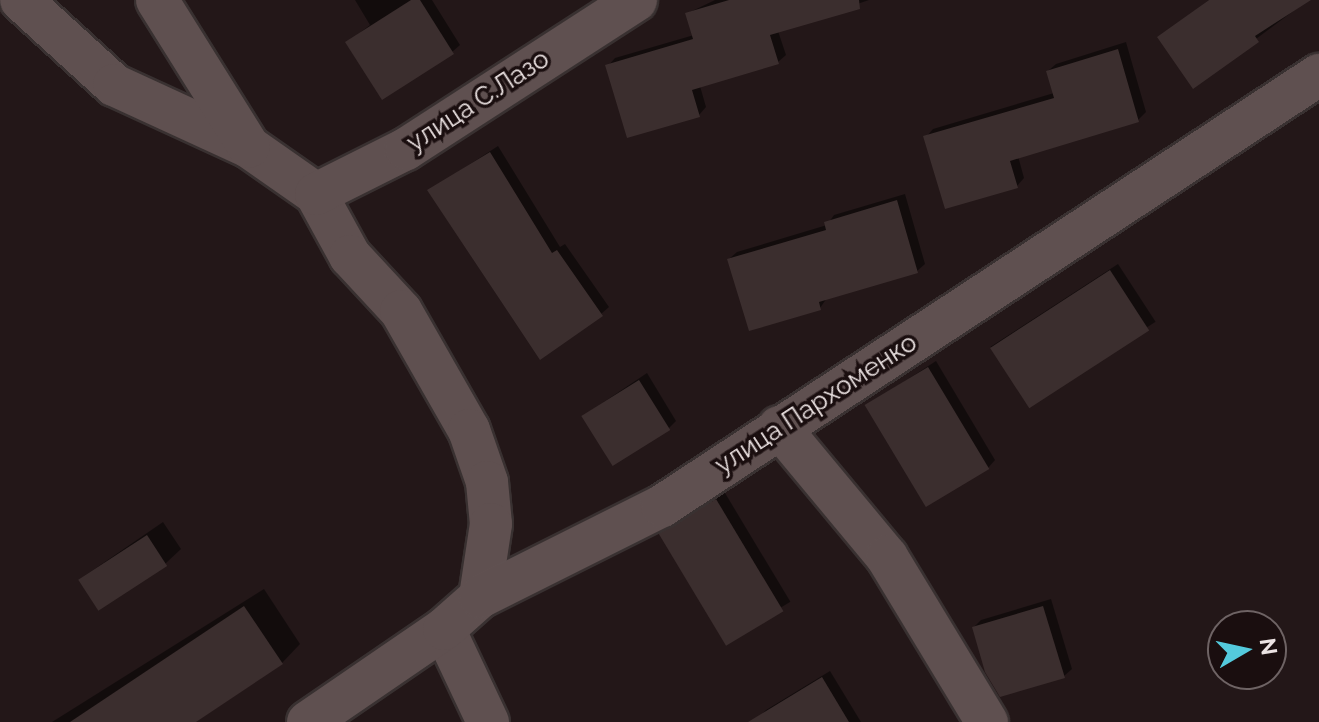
<!DOCTYPE html>
<meta charset="utf-8">
<style>
body{margin:0}
#map{position:relative;width:1319px;height:722px;overflow:hidden;background:#231718;font-family:Raleway,sans-serif}
div>[style]{position:absolute}
[style*='--x']{left:calc(var(--x)*1px);top:calc(var(--y)*1px);width:calc(var(--w)*1px);rotate:calc(var(--a)*1deg)}
.shadow>*{inset:0;background:#0007;transform-origin:0 0}
.building>*{inset:0;background:#3b2e2e;transform-origin:0 0}
.roads{filter:drop-shadow(2px 0 #393131) drop-shadow(-2px 0 #393131) drop-shadow(0 2px #393131) drop-shadow(0 -2px #393131)}
.minor>*{height:42px;margin:-21px;padding:0 21px;transform-origin:21px;border-radius:21px;background:#5f5050}
span{translate:-50% -50%;white-space:nowrap;text-align:center;line-height:1.15;-webkit-text-stroke:7px #1a0e0f;paint-order:stroke}
.street-label{font-size:26px;color:#ece3e3}
.north{position:absolute;left:1207px;top:610px;width:80px;height:80px;box-sizing:border-box;background:#1a0e0f;border:2px solid #6e6364;border-radius:50%;rotate:81deg;font-size:22px;font-weight:700;line-height:32px;text-align:center;color:#ece3e3}
.north::after{content:'';display:block;margin:auto;width:28px;height:36px;background:#54cadd;clip-path:polygon(50% 0,100% 100%,50% 72%,0 100%)}
</style>
<div id="map">
<div class="shadow">
<div style="clip-path:polygon(355px 0,432px 0,460px 45px,452px 52px,348px 42px,370px 25px)"></div>
<div style="clip-path:polygon(715px 0,869px 0,778px 31px,786px 55px,778px 62px,700px 86px,706px 107px,699px 115px,608px 66px,615px 58px,694px 35px,688px 13px)"></div>
<div style="clip-path:polygon(1209px 0,1308px 0,1193px 86px,1159px 37px)"></div>
<div style="clip-path:polygon(1126px 42px,1146px 112px,1138px 120px,1018px 156px,1024px 178px,1017px 186px,926px 137px,933px 129px,1054px 93px,1048px 71px,1056px 64px)"></div>
<div style="clip-path:polygon(498px 146px,560px 247px,565px 244px,609px 307px,601px 314px,430px 190px)"></div>
<div style="clip-path:polygon(905px 194px,925px 264px,917px 271px,827px 298px,820px 308px,729px 259px,737px 252px,827px 225px,834px 215px)"></div>
<div style="left:1118px;top:264px;width:69px;height:152px;rotate:57deg"></div>
<div style="clip-path:polygon(936px 361px,995px 460px,988px 468px,868px 405px)"></div>
<div style="clip-path:polygon(647px 373px,676px 421px,669px 428px,583px 416px)"></div>
<div style="left:725px;top:493px;width:127px;height:77px;rotate:59deg"></div>
<div style="clip-path:polygon(163px 522px,181px 549px,165px 564px,80px 579px)"></div>
<div style="clip-path:polygon(264px 589px,300px 644px,282px 663px,185px 722px,52px 722px)"></div>
<div style="clip-path:polygon(1051px 599px,1072px 669px,1064px 676px,974px 627px,981px 620px)"></div>
<div style="clip-path:polygon(830px 671px,861px 722px,761px 722px,758px 718px,766px 710px)"></div>
</div>
<div class="building">
<div style="clip-path:polygon(411px 0,420px 0,454px 54px,382px 100px,345px 42px)"></div>
<div style="clip-path:polygon(729px 0,859px 0,860px 9px,770px 35px,779px 64px,692px 90px,700px 117px,627px 138px,605px 65px,693px 39px,685px 13px)"></div>
<div style="clip-path:polygon(1209px 0,1311px 0,1255px 36px,1259px 42px,1193px 89px,1157px 37px)"></div>
<div style="clip-path:polygon(1118px 49px,1139px 122px,1010px 161px,1018px 188px,945px 209px,923px 136px,1054px 98px,1046px 71px)"></div>
<div style="clip-path:polygon(490px 152px,552px 253px,557px 250px,603px 316px,540px 360px,427px 190px)"></div>
<div style="clip-path:polygon(897px 200px,918px 273px,819px 302px,821px 310px,749px 331px,727px 259px,826px 230px,824px 222px)"></div>
<div style="left:1110px;top:270px;width:72px;height:143px;rotate:57deg"></div>
<div style="left:928px;top:367px;width:119px;height:74px;rotate:59deg"></div>
<div style="left:639px;top:380px;width:59px;height:68px;rotate:58deg"></div>
<div style="left:716px;top:499px;width:131px;height:67px;rotate:59deg"></div>
<div style="left:147px;top:535px;width:37px;height:82px;rotate:57deg"></div>
<div style="clip-path:polygon(244px 606px,283px 664px,196px 722px,70px 722px)"></div>
<div style="clip-path:polygon(1043px 606px,1065px 678px,1000px 697px,985px 672px,972px 627px)"></div>
<div style="clip-path:polygon(822px 677px,849px 722px,748px 722px)"></div>
</div>
<div class="roads">
<div class="minor">
<div style="--x:21;--y:0;--w:126;--a:42.4"></div>
<div style="--x:114;--y:85;--w:149;--a:24.7"></div>
<div style="--x:249;--y:147;--w:82;--a:35"></div>
<div style="--x:316;--y:194;--w:71;--a:61.3"></div>
<div style="--x:350;--y:256;--w:75;--a:47.2"></div>
<div style="--x:401;--y:311;--w:137;--a:60.3"></div>
<div style="--x:469;--y:430;--w:55;--a:70.9"></div>
<div style="--x:487;--y:482;--w:42;--a:84.6"></div>
<div style="--x:491;--y:524;--w:74;--a:98.6"></div>
<div style="--x:157;--y:0;--w:173;--a:58"></div>
<div style="--x:316;--y:194;--w:101;--a:-26.6"></div>
<div style="--x:406;--y:149;--w:274;--a:-32.9"></div>
<div style="--x:779;--y:427;--w:169;--a:50.3"></div>
<div style="--x:887;--y:557;--w:193;--a:58.8"></div>
<div style="--x:444;--y:629;--w:103;--a:64.7"></div>
<div style="--x:308;--y:722;--w:165;--a:-34.4"></div>
<div style="--x:444;--y:629;--w:48;--a:-41.6"></div>
<div style="--x:480;--y:597;--w:203;--a:-26.6"></div>
<div style="--x:662;--y:506;--w:786;--a:-33.27"></div>
</div>
</div>
<div class="street-label">
<span style="left:478px;top:101px;rotate:-33deg">улица С.Лазо</span>
<span style="left:816px;top:404px;rotate:-33deg">улица Пархоменко</span>
</div>
<div class="north">N</div>
</div>
